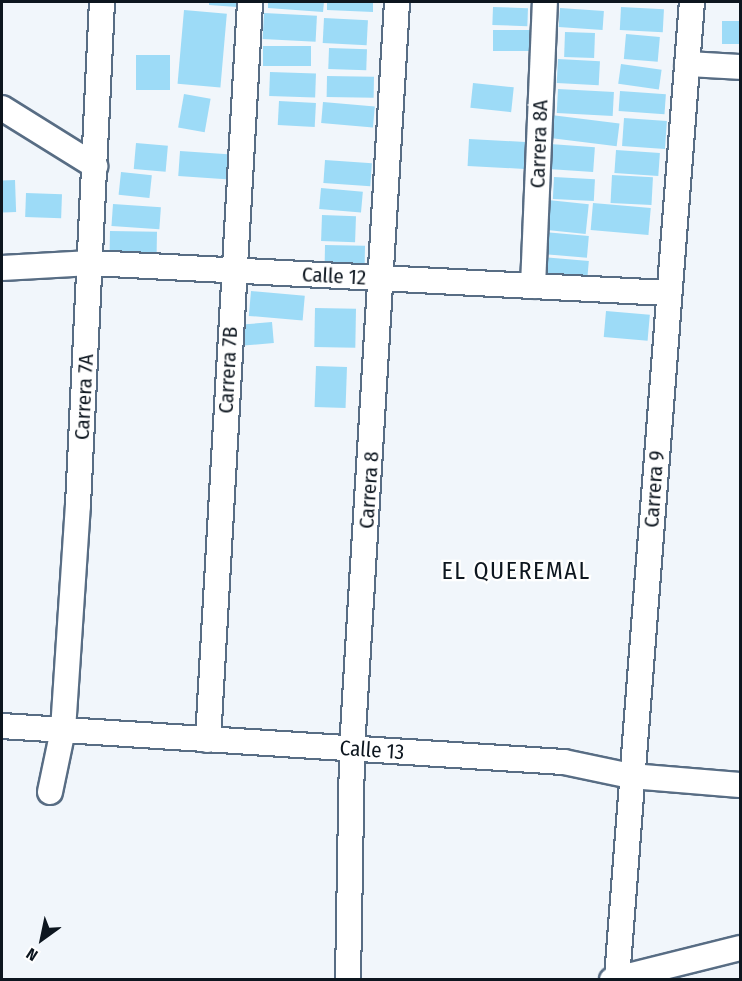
<!DOCTYPE html>
<style>
body{margin:0}
#map{position:relative;width:742px;height:981px;overflow:hidden;background:#f1f6fb;font-family:"Fira Sans Condensed",sans-serif}
div>[style]{position:absolute}
[style*='--x']{left:calc(var(--x)*1px);top:calc(var(--y)*1px);width:calc(var(--w)*1px);rotate:calc(var(--a)*1deg)}
.building>*{inset:0;background:#9ddbf7;transform-origin:0 0}
.roads{filter:drop-shadow(2px 0 #586d84) drop-shadow(-2px 0 #586d84) drop-shadow(0 2px #586d84) drop-shadow(0 -2px #586d84)}
.minor>*{height:24px;margin:-12px;padding:0 12px;transform-origin:12px;border-radius:12px;background:#fff}
span{translate:-50% -50%;white-space:nowrap;text-align:center;line-height:1.15;-webkit-text-stroke:4.5px #fff;paint-order:stroke}
.street-label{font-size:21px;color:#0d161f}
.quarter-label{font-size:24px;color:#0d161f;letter-spacing:1.5px}
.frame{position:absolute;inset:0;border:3px solid #0d161f;pointer-events:none}
.north{position:absolute;left:12px;top:909px;width:60px;height:60px;-webkit-text-stroke:4px #fff;paint-order:stroke;rotate:213deg;font-size:16px;font-weight:700;line-height:24px;text-align:center;color:#0d161f}
.north::after{content:'';display:block;margin:auto;width:21px;height:27px;background:#0d161f;clip-path:polygon(50% 0,100% 100%,50% 72%,0 100%)}
</style>
<div id="map">
<div class="building">
<div style="clip-path:polygon(209px 2px,237px 2px,237px 7px,209px 5px)"></div>
<div style="clip-path:polygon(268px 2px,324px 2px,323px 12px,268px 8px)"></div>
<div style="clip-path:polygon(327px 2px,373px 2px,373px 12px,327px 10px)"></div>
<div style="left:493px;top:7px;width:35px;height:18px;rotate:2deg"></div>
<div style="left:621px;top:7px;width:43px;height:23px;rotate:3deg"></div>
<div style="left:560px;top:8px;width:44px;height:19px;rotate:4deg"></div>
<div style="left:184px;top:10px;width:43px;height:74px;rotate:5deg"></div>
<div style="left:264px;top:13px;width:53px;height:26px;rotate:3deg"></div>
<div style="left:324px;top:18px;width:44px;height:25px;rotate:3deg"></div>
<div style="left:740px;top:21px;width:23px;height:18px;rotate:90deg"></div>
<div style="left:530px;top:30px;width:21px;height:37px;rotate:90deg"></div>
<div style="left:565px;top:32px;width:30px;height:25px;rotate:2deg"></div>
<div style="left:626px;top:34px;width:34px;height:25px;rotate:5deg"></div>
<div style="left:263px;top:46px;width:48px;height:20px"></div>
<div style="left:329px;top:48px;width:38px;height:21px;rotate:2deg"></div>
<div style="left:136px;top:55px;width:34px;height:35px"></div>
<div style="left:558px;top:59px;width:42px;height:24px;rotate:3deg"></div>
<div style="left:621px;top:64px;width:41px;height:20px;rotate:8deg"></div>
<div style="left:270px;top:72px;width:46px;height:24px;rotate:2deg"></div>
<div style="left:327px;top:76px;width:47px;height:21px;rotate:1deg"></div>
<div style="left:473px;top:83px;width:41px;height:25px;rotate:6deg"></div>
<div style="left:558px;top:89px;width:56px;height:24px;rotate:3deg"></div>
<div style="left:620px;top:91px;width:46px;height:20px;rotate:4deg"></div>
<div style="left:184px;top:94px;width:27px;height:34px;rotate:10deg"></div>
<div style="left:279px;top:101px;width:37px;height:24px;rotate:3deg"></div>
<div style="left:323px;top:102px;width:52px;height:21px;rotate:5deg"></div>
<div style="left:551px;top:115px;width:69px;height:23px;rotate:7deg"></div>
<div style="left:624px;top:118px;width:43px;height:28px;rotate:4deg"></div>
<div style="left:469px;top:139px;width:61px;height:27px;rotate:3deg"></div>
<div style="left:136px;top:143px;width:32px;height:26px;rotate:5deg"></div>
<div style="left:550px;top:144px;width:45px;height:25px;rotate:4deg"></div>
<div style="left:616px;top:150px;width:44px;height:23px;rotate:4deg"></div>
<div style="left:180px;top:151px;width:48px;height:25px;rotate:4deg"></div>
<div style="left:325px;top:160px;width:47px;height:23px;rotate:4deg"></div>
<div style="left:121px;top:172px;width:31px;height:23px;rotate:6deg"></div>
<div style="left:612px;top:175px;width:41px;height:28px;rotate:3deg"></div>
<div style="left:554px;top:177px;width:41px;height:22px;rotate:3deg"></div>
<div style="left:15px;top:180px;width:32px;height:13px;rotate:88deg"></div>
<div style="left:321px;top:188px;width:42px;height:21px;rotate:5deg"></div>
<div style="left:26px;top:193px;width:36px;height:24px;rotate:2deg"></div>
<div style="left:548px;top:200px;width:41px;height:30px;rotate:6deg"></div>
<div style="left:593px;top:203px;width:58px;height:27px;rotate:5deg"></div>
<div style="left:113px;top:204px;width:48px;height:22px;rotate:4deg"></div>
<div style="left:322px;top:215px;width:34px;height:26px;rotate:2deg"></div>
<div style="left:110px;top:231px;width:47px;height:28px;rotate:1deg"></div>
<div style="left:544px;top:232px;width:45px;height:22px;rotate:5deg"></div>
<div style="left:325px;top:245px;width:40px;height:23px;rotate:1deg"></div>
<div style="left:542px;top:257px;width:47px;height:26px;rotate:5deg"></div>
<div style="left:251px;top:291px;width:54px;height:25px;rotate:5deg"></div>
<div style="left:315px;top:308px;width:41px;height:39px;rotate:1deg"></div>
<div style="left:606px;top:311px;width:44px;height:26px;rotate:5deg"></div>
<div style="left:272px;top:322px;width:21px;height:30px;rotate:85deg"></div>
<div style="left:316px;top:366px;width:31px;height:41px;rotate:2deg"></div>
</div>
<div class="roads">
<div class="minor">
<div style="--x:687;--y:64;--w:53;--a:3.2"></div>
<div style="--x:2;--y:108;--w:110;--a:31.9"></div>
<div style="--x:2;--y:268;--w:89;--a:-3.2"></div>
<div style="--x:91;--y:263;--w:577;--a:2.98"></div>
<div style="--x:533;--y:286;--w:284;--a:-87.6"></div>
<div style="--x:2;--y:726;--w:563;--a:3.67"></div>
<div style="--x:564;--y:762;--w:68;--a:11.8"></div>
<div style="--x:631;--y:776;--w:109;--a:4.7"></div>
<div style="--x:208;--y:740;--w:739;--a:-86.74"></div>
<div style="--x:50;--y:792;--w:63;--a:-78.2"></div>
<div style="--x:63;--y:730;--w:225;--a:-86.2"></div>
<div style="--x:78;--y:505;--w:504;--a:-87.27"></div>
<div style="--x:617;--y:978;--w:979;--a:-85.61"></div>
<div style="--x:348;--y:980;--w:231;--a:-89"></div>
<div style="--x:352;--y:749;--w:748;--a:-86.55"></div>
<div style="--x:612;--y:980;--w:132;--a:-14"></div>
</div>
</div>
<div class="street-label">
<span style="left:539px;top:144px;rotate:-88deg">Carrera 8A</span>
<span style="left:334px;top:276px;rotate:3deg">Calle 12</span>
<span style="left:228px;top:370px;rotate:-87deg">Carrera 7B</span>
<span style="left:84px;top:397px;rotate:-87deg">Carrera 7A</span>
<span style="left:654px;top:489px;rotate:-86deg">Carrera 9</span>
<span style="left:369px;top:490px;rotate:-86deg">Carrera 8</span>
<span style="left:372px;top:750px;rotate:4deg">Calle 13</span>
</div>
<div class="quarter-label">
<span style="left:516px;top:572px">EL QUEREMAL</span>
</div>
<div class="frame"></div>
<div class="north">N</div>
</div>
